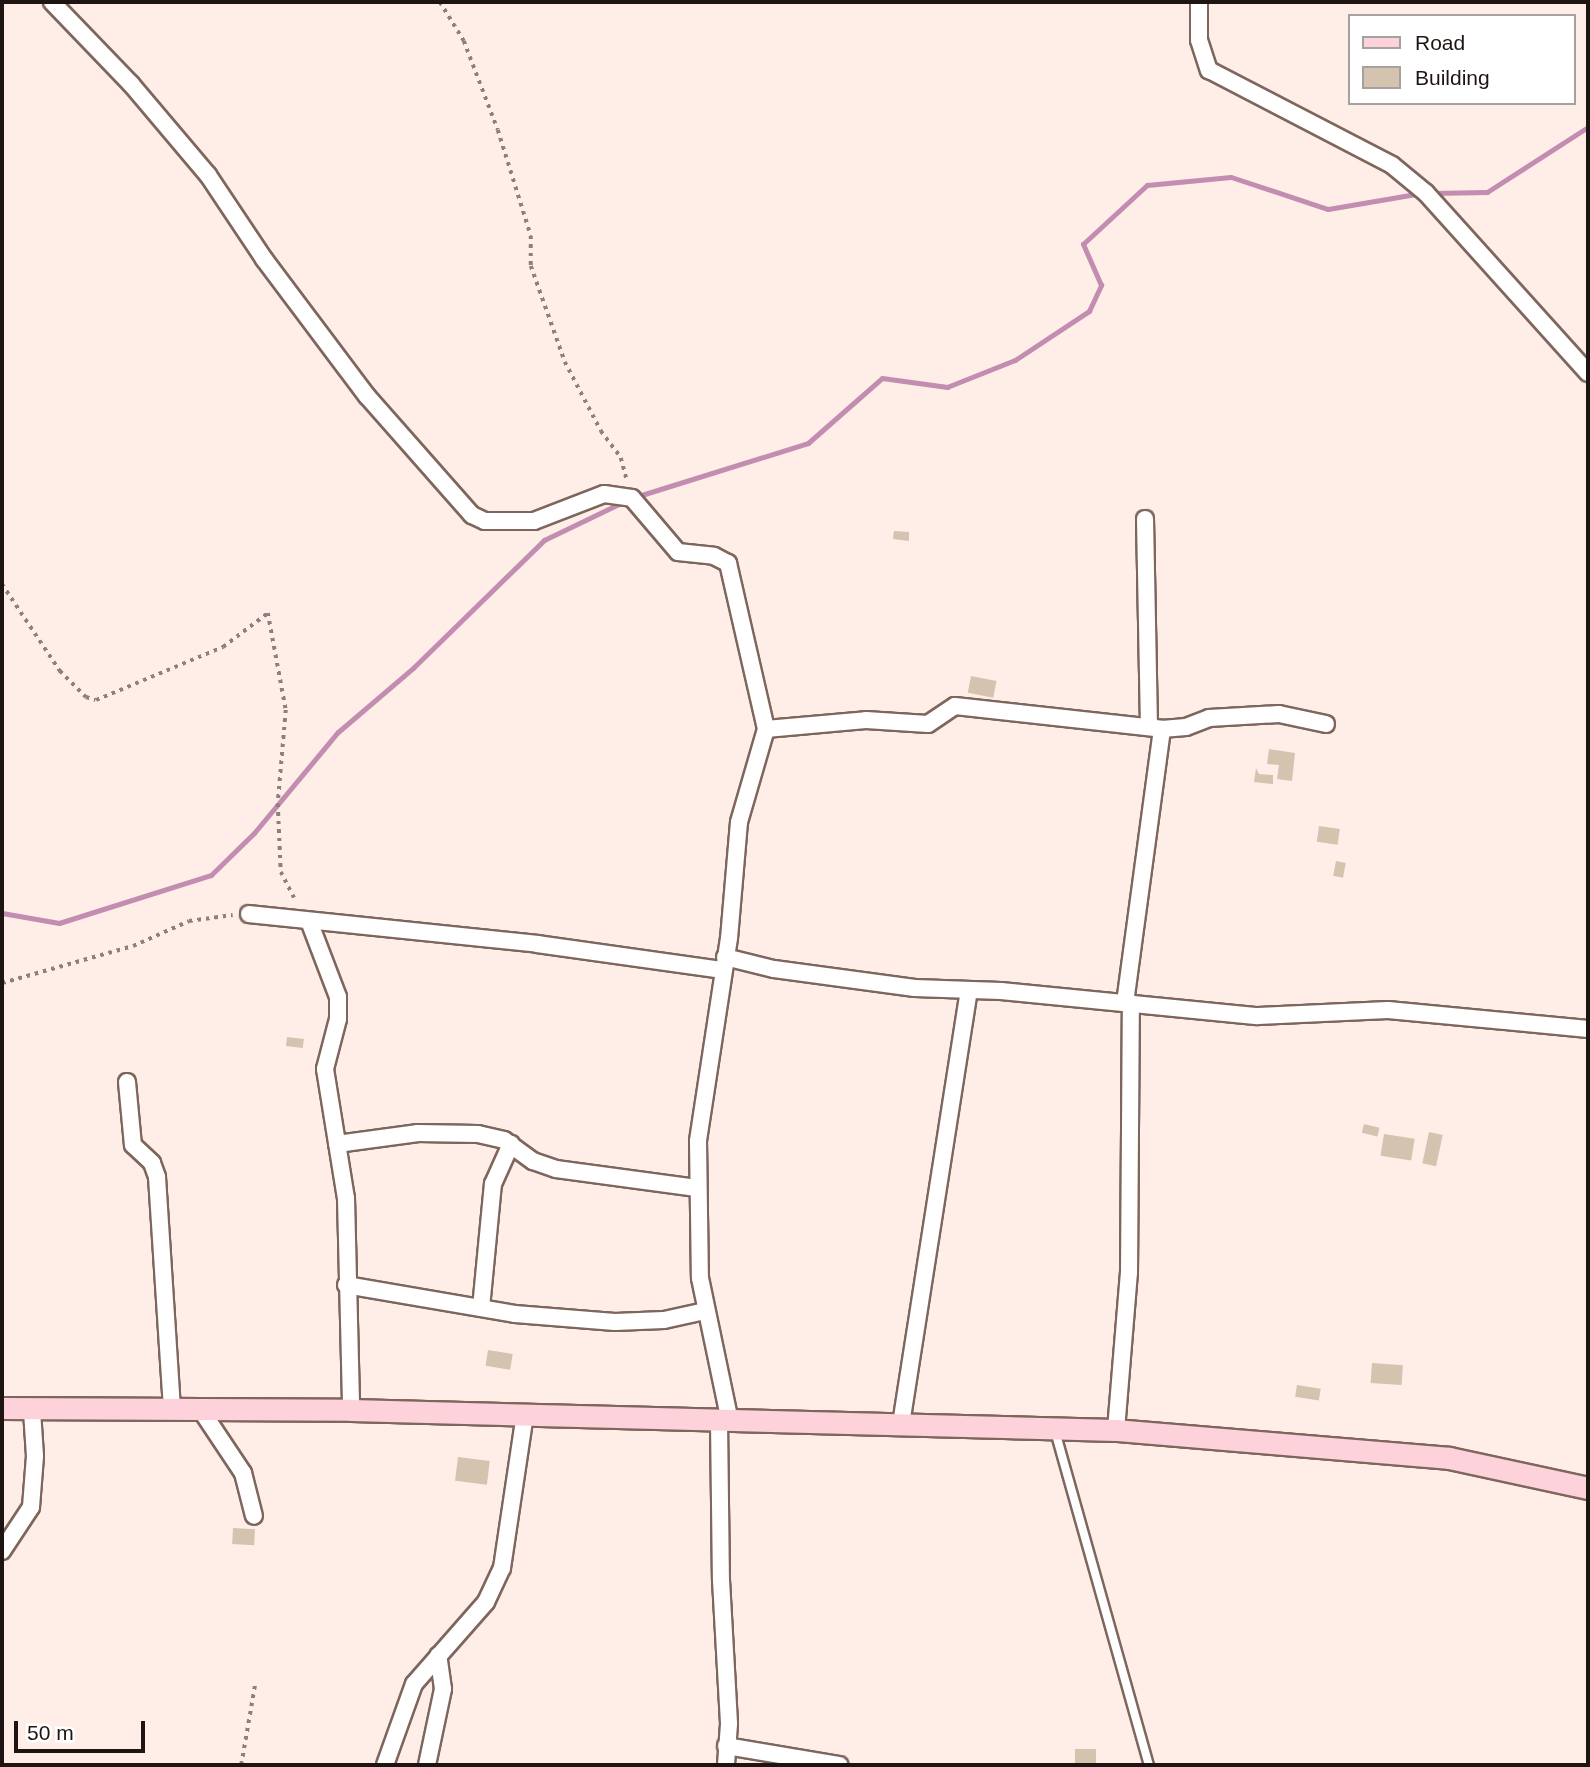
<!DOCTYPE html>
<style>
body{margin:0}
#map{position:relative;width:1590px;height:1767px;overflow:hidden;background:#ffeee8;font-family:Arial,sans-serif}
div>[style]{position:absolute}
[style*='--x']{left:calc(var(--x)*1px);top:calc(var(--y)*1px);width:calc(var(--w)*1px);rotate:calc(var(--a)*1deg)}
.stream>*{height:5px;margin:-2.5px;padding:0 2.5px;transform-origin:2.5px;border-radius:2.5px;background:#c28db0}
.building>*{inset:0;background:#d4c3af;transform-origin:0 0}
.path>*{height:3.5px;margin-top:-1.75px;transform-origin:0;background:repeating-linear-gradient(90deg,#8d807c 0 3.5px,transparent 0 8.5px)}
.roads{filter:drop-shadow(2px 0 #7e665d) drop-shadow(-2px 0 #7e665d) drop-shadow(0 2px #7e665d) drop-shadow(0 -2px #7e665d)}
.lane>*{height:8px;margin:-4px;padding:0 4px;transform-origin:4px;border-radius:4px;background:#fff}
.street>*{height:16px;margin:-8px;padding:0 8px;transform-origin:8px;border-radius:8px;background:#fff}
.secondary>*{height:21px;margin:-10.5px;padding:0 10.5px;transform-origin:10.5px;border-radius:10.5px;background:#fdd2da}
span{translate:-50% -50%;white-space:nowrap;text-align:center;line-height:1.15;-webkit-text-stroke:5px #fff;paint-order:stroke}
.frame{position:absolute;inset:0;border:4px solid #1e1512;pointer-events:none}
.legend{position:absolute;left:1348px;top:14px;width:228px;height:91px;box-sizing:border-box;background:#fff;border:2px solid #a5a1a0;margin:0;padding:9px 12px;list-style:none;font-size:21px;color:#1e1512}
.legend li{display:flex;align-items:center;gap:14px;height:35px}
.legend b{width:35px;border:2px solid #a5a1a0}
.scale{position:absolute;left:14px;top:1721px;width:131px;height:32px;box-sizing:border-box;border:4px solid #1e1512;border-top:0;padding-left:9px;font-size:21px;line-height:24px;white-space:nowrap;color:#1e1512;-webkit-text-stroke:5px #fff;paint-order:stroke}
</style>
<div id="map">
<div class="stream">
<div style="--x:1432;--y:193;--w:55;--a:-1"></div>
<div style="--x:1487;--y:192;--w:120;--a:-32.8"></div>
<div style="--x:635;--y:497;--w:181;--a:-17.3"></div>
<div style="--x:808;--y:443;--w:98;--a:-41.3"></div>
<div style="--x:882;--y:378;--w:66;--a:7.9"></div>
<div style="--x:947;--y:387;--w:73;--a:-21.7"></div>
<div style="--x:1015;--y:360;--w:89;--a:-33.5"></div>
<div style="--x:1089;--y:311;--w:29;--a:-65"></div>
<div style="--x:1101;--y:285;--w:45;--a:-113.7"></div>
<div style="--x:1083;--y:244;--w:87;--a:-42.7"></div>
<div style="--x:1147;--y:185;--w:84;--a:-5.4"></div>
<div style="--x:1231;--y:177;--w:102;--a:18.3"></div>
<div style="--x:1328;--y:209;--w:95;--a:-9.7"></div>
<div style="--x:2;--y:913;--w:58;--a:10"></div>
<div style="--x:59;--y:923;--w:159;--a:-17.5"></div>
<div style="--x:211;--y:875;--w:60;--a:-44.3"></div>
<div style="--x:254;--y:833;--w:131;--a:-50.3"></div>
<div style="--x:338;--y:732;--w:100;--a:-40.5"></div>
<div style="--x:414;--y:667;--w:182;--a:-44.3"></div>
<div style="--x:544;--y:540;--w:88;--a:-25.7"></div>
</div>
<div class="building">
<div style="clip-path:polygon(894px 531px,909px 532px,909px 541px,893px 539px)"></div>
<div style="left:971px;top:676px;width:26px;height:17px;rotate:11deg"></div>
<div style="clip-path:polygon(1269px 749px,1295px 753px,1292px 781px,1277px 779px,1279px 765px,1267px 764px)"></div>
<div style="clip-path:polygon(1256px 768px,1259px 774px,1273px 775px,1273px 784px,1254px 782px)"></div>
<div style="left:1319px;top:826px;width:21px;height:16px;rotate:8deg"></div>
<div style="left:1336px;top:861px;width:10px;height:15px;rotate:11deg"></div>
<div style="left:287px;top:1037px;width:17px;height:9px;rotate:7deg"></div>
<div style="left:1364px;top:1124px;width:16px;height:9px;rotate:14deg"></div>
<div style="left:1429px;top:1132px;width:14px;height:32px;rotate:12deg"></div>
<div style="left:1384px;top:1134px;width:31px;height:22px;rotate:9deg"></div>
<div style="left:488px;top:1350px;width:25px;height:16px;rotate:9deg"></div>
<div style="left:1372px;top:1363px;width:31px;height:20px;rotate:4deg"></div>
<div style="left:1297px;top:1385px;width:24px;height:12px;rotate:9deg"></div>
<div style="left:458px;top:1457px;width:32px;height:24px;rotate:7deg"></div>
<div style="left:233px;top:1528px;width:22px;height:16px;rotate:3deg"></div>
<div style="left:1075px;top:1749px;width:21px;height:16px"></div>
</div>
<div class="path">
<div style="--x:440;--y:2;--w:46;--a:58.4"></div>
<div style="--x:464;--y:41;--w:95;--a:69.1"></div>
<div style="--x:498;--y:130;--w:111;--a:72.7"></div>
<div style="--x:531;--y:236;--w:30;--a:90"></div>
<div style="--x:531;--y:266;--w:102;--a:70.5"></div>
<div style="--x:565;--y:362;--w:78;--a:62.4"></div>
<div style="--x:601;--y:431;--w:34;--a:53"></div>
<div style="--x:621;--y:458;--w:23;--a:75"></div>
<div style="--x:2;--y:584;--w:105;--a:56.3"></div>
<div style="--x:60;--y:671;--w:37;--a:45"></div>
<div style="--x:86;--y:697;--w:10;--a:17"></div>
<div style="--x:96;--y:700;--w:138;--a:-22.7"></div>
<div style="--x:223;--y:647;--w:56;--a:-37.1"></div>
<div style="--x:268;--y:613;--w:99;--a:79.5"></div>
<div style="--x:286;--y:710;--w:94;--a:94.9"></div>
<div style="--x:278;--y:804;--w:68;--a:87.5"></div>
<div style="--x:281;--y:872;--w:34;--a:63"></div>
<div style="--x:2;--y:983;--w:136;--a:-15.8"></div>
<div style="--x:133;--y:946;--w:61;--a:-24.1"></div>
<div style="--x:189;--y:921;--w:44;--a:-7.8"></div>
<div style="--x:241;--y:1765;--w:82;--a:-80.2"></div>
</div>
<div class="roads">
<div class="lane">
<div style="--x:1055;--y:1431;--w:347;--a:74.3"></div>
</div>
<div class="street">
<div style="--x:52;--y:2;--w:114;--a:46.1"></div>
<div style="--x:131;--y:84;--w:119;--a:49.8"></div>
<div style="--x:208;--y:175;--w:101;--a:56.3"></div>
<div style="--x:264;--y:259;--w:171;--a:53.1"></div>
<div style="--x:367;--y:396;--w:159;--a:48.6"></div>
<div style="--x:472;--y:515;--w:14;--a:25"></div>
<div style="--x:485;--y:521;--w:49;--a:0"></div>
<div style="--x:534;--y:521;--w:75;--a:-21.1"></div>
<div style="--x:604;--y:494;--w:28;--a:8"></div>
<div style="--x:632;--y:498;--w:71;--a:49.6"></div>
<div style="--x:678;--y:552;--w:36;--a:6"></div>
<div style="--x:714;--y:556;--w:16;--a:27"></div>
<div style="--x:728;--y:563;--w:170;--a:77.1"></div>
<div style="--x:766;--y:729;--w:97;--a:106.2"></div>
<div style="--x:739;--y:822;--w:116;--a:94.9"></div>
<div style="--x:729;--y:938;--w:205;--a:98.7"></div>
<div style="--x:698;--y:1141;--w:137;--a:89.2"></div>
<div style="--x:700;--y:1278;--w:146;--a:78.2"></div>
<div style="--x:1199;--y:2;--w:38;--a:90"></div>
<div style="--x:1199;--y:40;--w:32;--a:72"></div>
<div style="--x:1209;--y:70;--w:206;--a:27.4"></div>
<div style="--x:1392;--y:165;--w:44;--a:39.5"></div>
<div style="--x:1426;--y:193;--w:242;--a:48"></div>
<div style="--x:1145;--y:519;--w:208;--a:88.9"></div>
<div style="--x:766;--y:729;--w:100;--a:-5.1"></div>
<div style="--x:866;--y:720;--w:62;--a:3.7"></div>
<div style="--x:928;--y:724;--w:32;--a:-34"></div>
<div style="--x:955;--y:706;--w:208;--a:6.3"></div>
<div style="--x:1162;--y:729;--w:24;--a:-5"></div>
<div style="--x:1186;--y:727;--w:25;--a:-21"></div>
<div style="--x:1209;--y:718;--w:70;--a:-3.3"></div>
<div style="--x:1279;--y:714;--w:48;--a:12"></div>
<div style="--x:249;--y:914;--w:290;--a:5.9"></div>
<div style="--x:537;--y:944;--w:188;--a:8"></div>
<div style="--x:309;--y:921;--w:81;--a:69.1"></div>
<div style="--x:338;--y:997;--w:22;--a:90"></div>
<div style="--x:338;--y:1019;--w:52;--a:104.6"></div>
<div style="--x:325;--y:1069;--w:131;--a:80.8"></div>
<div style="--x:346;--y:1198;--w:212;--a:88.6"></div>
<div style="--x:725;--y:957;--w:50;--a:13.8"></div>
<div style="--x:774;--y:969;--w:142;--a:7.7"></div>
<div style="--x:915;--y:988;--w:86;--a:2"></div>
<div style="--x:1001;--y:991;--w:258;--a:5.6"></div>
<div style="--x:1258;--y:1016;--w:130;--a:-2.6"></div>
<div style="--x:1388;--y:1010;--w:201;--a:5.4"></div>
<div style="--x:1125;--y:1003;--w:276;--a:-82.3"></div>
<div style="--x:127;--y:1082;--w:63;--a:84.6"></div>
<div style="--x:133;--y:1145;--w:26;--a:43"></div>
<div style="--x:152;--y:1163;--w:15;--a:70"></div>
<div style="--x:157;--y:1177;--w:233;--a:86.3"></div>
<div style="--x:337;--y:1144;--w:82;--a:-7.7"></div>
<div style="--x:418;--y:1133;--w:60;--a:1"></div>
<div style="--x:478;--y:1134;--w:27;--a:13"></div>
<div style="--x:504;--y:1140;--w:36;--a:36"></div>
<div style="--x:533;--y:1161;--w:24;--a:19"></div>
<div style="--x:556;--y:1169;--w:142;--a:7.7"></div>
<div style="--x:346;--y:1285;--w:171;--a:9.7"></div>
<div style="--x:515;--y:1314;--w:100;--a:4.6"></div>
<div style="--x:615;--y:1322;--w:49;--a:-2.3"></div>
<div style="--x:664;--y:1320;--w:42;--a:-12.4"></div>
<div style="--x:481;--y:1308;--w:125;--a:-84.5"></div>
<div style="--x:493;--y:1184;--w:44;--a:-65.8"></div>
<div style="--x:201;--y:1410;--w:76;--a:56.3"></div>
<div style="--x:243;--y:1473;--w:44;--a:75.7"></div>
<div style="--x:719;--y:1421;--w:159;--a:89.3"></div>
<div style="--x:721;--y:1580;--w:144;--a:86.8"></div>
<div style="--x:729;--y:1724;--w:41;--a:94.2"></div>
<div style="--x:901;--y:1424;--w:438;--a:-81.1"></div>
<div style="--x:1116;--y:1430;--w:158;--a:-85.3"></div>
<div style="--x:1129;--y:1273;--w:270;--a:-89.6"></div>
<div style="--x:2;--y:1551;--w:53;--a:-56.6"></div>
<div style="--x:31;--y:1507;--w:51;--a:-85.5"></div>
<div style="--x:35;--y:1456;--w:45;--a:-93.8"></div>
<div style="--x:726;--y:1746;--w:115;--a:9.5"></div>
<div style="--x:385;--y:1765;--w:86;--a:-70.3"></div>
<div style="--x:414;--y:1684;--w:109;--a:-48.7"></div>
<div style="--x:486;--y:1602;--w:38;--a:-65"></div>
<div style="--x:502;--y:1568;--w:156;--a:-81.5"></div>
<div style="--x:427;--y:1765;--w:78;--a:-78.1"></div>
<div style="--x:443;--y:1689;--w:34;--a:-98"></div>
</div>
<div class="secondary">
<div style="--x:2;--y:1408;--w:349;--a:0.3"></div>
<div style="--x:351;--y:1410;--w:765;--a:1.5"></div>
<div style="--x:1116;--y:1430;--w:334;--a:4.8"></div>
<div style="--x:1449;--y:1458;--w:142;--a:12.2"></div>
</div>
</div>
<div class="frame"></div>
<ul class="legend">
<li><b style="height:9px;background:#fdd2da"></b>Road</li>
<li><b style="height:19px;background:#d4c3af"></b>Building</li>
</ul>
<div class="scale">50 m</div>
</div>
